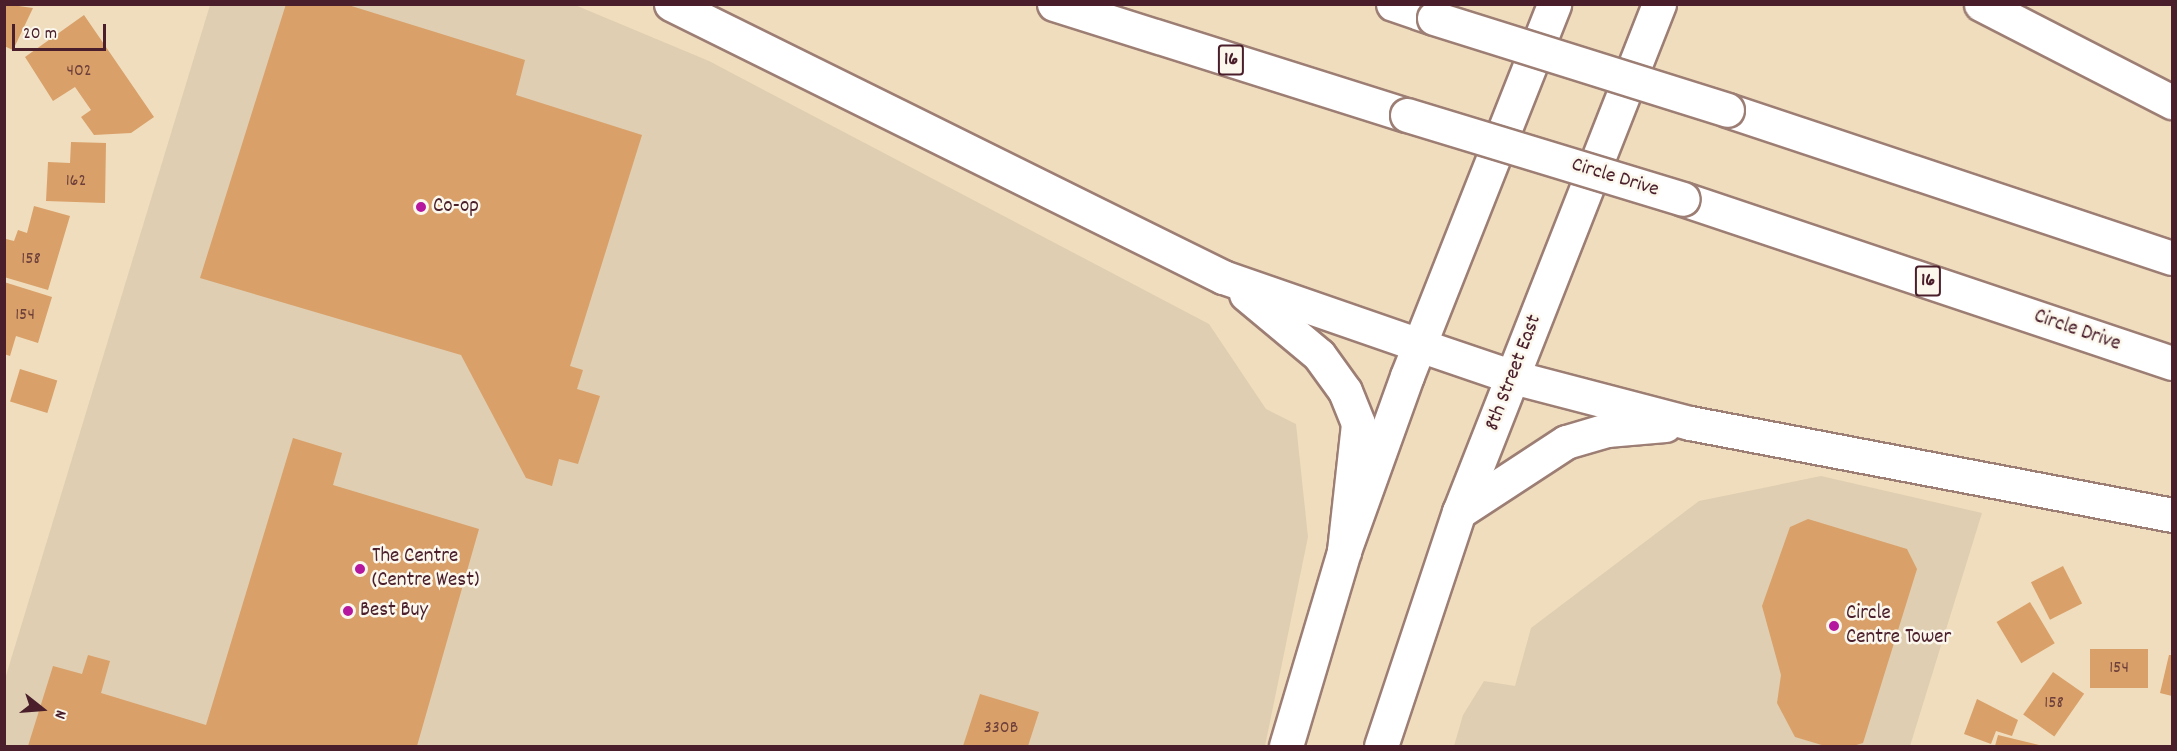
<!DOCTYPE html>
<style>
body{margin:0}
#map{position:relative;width:2177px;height:751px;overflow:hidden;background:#f0ddbd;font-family:Dekko,sans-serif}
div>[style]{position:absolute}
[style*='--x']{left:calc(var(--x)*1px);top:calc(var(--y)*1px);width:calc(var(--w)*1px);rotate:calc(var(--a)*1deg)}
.built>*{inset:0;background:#dfceb1}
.building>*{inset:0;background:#d9a069;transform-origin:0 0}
.roads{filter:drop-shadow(2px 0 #9d7e74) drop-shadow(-2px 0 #9d7e74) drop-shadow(0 2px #9d7e74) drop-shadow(0 -2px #9d7e74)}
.secondary>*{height:33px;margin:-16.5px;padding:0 16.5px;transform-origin:16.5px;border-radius:16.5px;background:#fff}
.highway>*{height:33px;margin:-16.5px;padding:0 16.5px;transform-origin:16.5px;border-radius:16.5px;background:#fff}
.bridges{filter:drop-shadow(2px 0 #9d7e74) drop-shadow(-2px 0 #9d7e74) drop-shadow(0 2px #9d7e74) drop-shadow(0 -2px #9d7e74)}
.highway-bridge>*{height:33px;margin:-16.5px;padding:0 16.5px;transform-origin:16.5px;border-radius:16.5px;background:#fff}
.dots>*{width:16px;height:16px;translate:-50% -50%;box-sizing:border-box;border:3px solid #fbf7ec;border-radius:50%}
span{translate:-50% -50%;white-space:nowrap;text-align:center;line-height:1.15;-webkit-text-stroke:5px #fbf7ec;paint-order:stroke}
.number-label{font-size:18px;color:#6e3f3a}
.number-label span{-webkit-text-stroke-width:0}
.shield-label span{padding:2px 4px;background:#fbf7ec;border:2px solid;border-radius:4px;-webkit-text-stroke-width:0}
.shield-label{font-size:20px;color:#4a1f2b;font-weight:700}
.street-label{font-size:21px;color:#4a1f2b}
.poi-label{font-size:21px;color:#4a1f2b}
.left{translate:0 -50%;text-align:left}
.frame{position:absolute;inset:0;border:6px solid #4a1f2b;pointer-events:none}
.north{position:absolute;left:12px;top:679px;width:60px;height:60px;-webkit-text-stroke:4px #fbf7ec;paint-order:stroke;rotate:107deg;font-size:16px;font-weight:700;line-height:24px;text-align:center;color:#4a1f2b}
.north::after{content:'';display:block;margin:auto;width:21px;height:27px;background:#4a1f2b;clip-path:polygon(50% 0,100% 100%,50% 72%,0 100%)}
.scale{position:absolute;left:12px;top:24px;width:94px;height:27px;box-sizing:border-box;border:3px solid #4a1f2b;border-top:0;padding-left:8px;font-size:18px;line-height:21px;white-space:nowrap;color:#4a1f2b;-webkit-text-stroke:4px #fbf7ec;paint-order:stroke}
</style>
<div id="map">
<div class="built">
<div style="clip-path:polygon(210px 5px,575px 5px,709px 61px,1209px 324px,1266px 409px,1296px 424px,1308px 537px,1265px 746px,5px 746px,5px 679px)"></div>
<div style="clip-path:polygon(1821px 476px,1982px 513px,1910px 746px,1454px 746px,1463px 715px,1484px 681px,1515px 686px,1531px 628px,1699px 501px)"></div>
</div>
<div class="building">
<div style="clip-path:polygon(4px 4px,33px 8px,13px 50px,4px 46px)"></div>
<div style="clip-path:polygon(286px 4px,345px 4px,525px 60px,516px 95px,642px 135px,570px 366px,583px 370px,577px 389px,600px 396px,578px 464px,559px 459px,552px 486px,526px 478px,461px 355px,200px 278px)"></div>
<div style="clip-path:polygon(84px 15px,154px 117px,131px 133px,94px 135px,81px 117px,91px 110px,75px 87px,53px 101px,25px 57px)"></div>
<div style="clip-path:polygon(71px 142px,106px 143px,105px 203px,46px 201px,48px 162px,70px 163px)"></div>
<div style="clip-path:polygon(34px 206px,70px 216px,48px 290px,4px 277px,6px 239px,14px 241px,18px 230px,27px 233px)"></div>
<div style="clip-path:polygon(4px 282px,52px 297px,38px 343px,16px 336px,10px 356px,4px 354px)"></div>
<div style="left:20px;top:369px;width:39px;height:34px;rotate:17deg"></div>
<div style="clip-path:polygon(293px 438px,342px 453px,333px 485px,479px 529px,417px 746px,28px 746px,53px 666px,82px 674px,88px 655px,110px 661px,101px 693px,206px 725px)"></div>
<div style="clip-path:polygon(1808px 519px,1907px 549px,1917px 569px,1863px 743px,1853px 746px,1825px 746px,1795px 737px,1777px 703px,1781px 675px,1762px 606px,1790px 527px)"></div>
<div style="left:2063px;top:566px;width:42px;height:36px;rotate:63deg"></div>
<div style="left:2030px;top:602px;width:48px;height:39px;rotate:59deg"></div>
<div style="left:2148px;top:649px;width:39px;height:58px;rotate:90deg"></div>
<div style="clip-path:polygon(2169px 655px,2172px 655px,2172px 696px,2160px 693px)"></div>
<div style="left:2053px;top:672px;width:38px;height:52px;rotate:35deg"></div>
<div style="clip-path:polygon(980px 694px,1039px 712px,1028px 746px,963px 746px)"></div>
<div style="clip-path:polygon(1977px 699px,2018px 720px,2012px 736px,1996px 731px,1991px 744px,1964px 734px)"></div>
<div style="clip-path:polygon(1998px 735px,2043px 746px,1995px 746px)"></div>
</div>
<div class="roads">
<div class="secondary">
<div style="--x:1286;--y:746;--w:203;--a:-73.4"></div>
<div style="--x:1344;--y:551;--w:186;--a:-70.2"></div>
<div style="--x:1407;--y:376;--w:400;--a:-68.4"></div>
<div style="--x:1381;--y:746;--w:247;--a:-71.6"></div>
<div style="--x:1459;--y:512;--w:546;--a:-68.51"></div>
</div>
<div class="highway">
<div style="--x:671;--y:4;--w:616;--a:26.32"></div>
<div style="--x:1223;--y:277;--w:207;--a:19.1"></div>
<div style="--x:1419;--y:345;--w:99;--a:18.8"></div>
<div style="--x:1513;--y:377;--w:183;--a:14.6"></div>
<div style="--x:1690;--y:423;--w:491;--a:10.8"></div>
<div style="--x:1054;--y:4;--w:370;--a:17.5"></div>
<div style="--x:1393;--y:4;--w:43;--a:18.9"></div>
<div style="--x:1981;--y:4;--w:215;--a:27.2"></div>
<div style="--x:1727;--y:110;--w:469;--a:18.4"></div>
<div style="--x:1683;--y:199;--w:516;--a:18.54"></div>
<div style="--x:1246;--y:294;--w:95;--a:39.9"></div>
<div style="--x:1319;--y:355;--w:44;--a:54.2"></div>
<div style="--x:1345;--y:391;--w:35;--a:68"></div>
<div style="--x:1358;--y:424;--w:128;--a:96.3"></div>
<div style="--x:1459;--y:512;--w:128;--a:-33.2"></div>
<div style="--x:1566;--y:442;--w:43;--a:-16.3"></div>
<div style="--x:1607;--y:430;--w:58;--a:-4.9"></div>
</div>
</div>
<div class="bridges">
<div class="highway-bridge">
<div style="--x:1434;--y:18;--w:307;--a:17.4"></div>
<div style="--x:1407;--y:115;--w:288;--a:16.9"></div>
</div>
</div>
<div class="dots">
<div style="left:421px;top:207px;background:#b5179e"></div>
<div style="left:360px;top:569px;background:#b5179e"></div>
<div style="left:348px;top:611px;background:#b5179e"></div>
<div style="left:1834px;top:626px;background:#b5179e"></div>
</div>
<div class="number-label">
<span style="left:79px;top:72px">402</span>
<span style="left:76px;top:182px">162</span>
<span style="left:31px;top:260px">158</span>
<span style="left:25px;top:316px">154</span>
<span style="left:2119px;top:669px">154</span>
<span style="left:2054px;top:704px">158</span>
<span style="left:1001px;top:729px">330B</span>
</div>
<div class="shield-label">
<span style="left:1231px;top:60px">16</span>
<span style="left:1928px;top:281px">16</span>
</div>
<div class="street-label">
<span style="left:1615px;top:178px;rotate:17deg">Circle Drive</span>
<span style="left:2077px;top:331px;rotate:19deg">Circle Drive</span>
<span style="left:1514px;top:373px;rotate:-69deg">8th Street East</span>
</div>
<div class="poi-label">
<span class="left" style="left:433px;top:207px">Co-op</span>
<span class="left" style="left:372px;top:569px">The Centre<br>(Centre West)</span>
<span class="left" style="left:360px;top:611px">Best Buy</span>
<span class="left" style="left:1846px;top:626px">Circle<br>Centre Tower</span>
</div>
<div class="frame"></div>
<div class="north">N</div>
<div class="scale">20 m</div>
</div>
